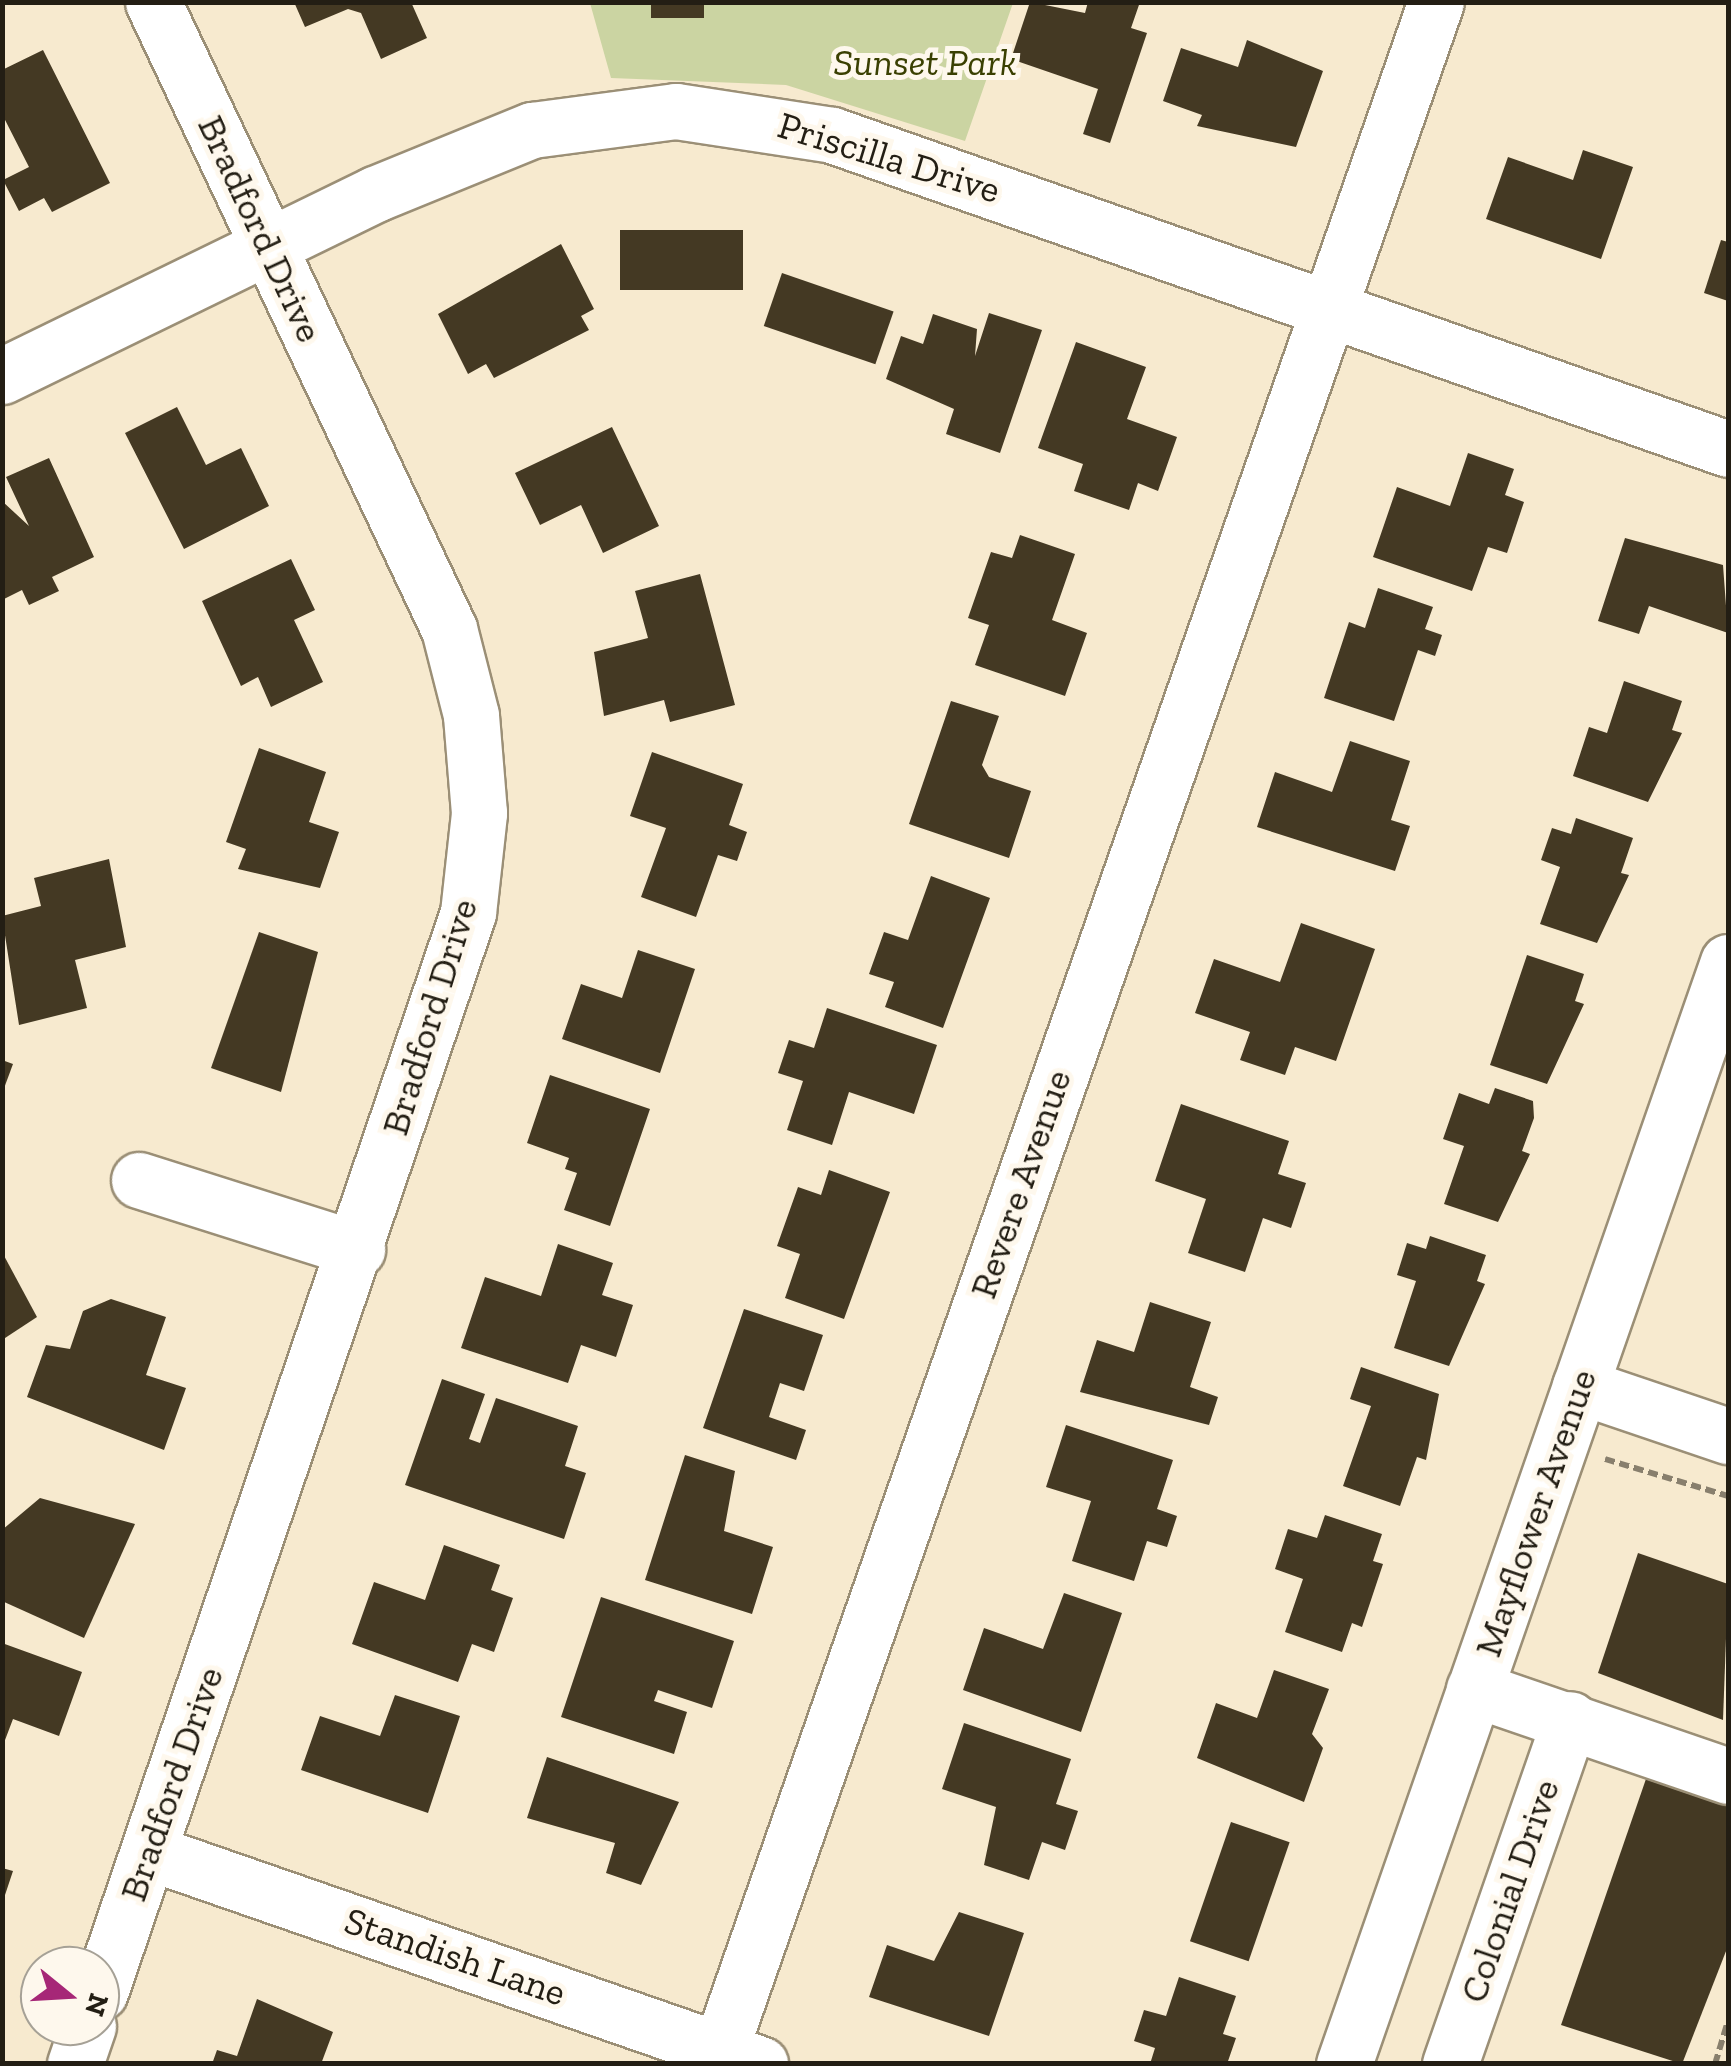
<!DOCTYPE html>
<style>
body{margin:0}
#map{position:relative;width:1731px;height:2066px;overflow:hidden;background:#f7eacf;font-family:"Zilla Slab",serif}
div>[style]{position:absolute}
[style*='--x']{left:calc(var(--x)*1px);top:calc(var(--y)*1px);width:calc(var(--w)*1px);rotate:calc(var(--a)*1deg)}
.green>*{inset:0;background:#cbd4a2}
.building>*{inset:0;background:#443923;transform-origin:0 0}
.path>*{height:6px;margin-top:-3px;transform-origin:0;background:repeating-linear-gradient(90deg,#887f6d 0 10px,transparent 0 15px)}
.roads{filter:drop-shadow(2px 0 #9b8f76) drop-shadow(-2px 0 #9b8f76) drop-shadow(0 2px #9b8f76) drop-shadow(0 -2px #9b8f76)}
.minor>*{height:55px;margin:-27.5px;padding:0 27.5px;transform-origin:27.5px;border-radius:27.5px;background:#fff}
span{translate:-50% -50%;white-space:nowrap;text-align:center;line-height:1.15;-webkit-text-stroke:10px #fef8ed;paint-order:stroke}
.park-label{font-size:38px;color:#3a4002;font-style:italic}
.street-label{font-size:38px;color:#231e14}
.frame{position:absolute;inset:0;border:5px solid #231e14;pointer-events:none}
.north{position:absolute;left:20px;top:1946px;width:100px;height:100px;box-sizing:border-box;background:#fef8ed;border:2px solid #a6a196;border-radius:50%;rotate:108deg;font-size:28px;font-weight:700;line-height:40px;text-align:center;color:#231e14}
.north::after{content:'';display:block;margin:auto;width:35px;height:45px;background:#a62777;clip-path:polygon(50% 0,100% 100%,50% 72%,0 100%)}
</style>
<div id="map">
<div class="green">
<div style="clip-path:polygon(590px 3px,1013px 3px,965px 141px,786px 85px,611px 78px)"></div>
</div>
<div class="building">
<div style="clip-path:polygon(294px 2px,411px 2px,427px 38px,381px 59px,361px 13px,348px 9px,305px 27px)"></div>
<div style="left:651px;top:2px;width:53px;height:16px"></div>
<div style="clip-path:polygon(1030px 2px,1085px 13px,1088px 2px,1140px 2px,1131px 28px,1147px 33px,1110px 143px,1083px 134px,1098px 89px,1011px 59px)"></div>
<div style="clip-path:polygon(1247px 40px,1323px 71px,1296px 147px,1197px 126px,1202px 115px,1163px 101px,1181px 48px,1238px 67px)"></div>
<div style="clip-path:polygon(43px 50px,110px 183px,52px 212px,44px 198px,19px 211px,3px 180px,29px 167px,2px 114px,2px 70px)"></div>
<div style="clip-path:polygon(1583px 150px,1633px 167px,1601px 259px,1486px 219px,1508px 157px,1573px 180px)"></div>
<div style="left:620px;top:230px;width:123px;height:60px"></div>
<div style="clip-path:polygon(1721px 240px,1728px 242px,1728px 301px,1704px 293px)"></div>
<div style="clip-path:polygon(561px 244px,594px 309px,581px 316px,589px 330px,494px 378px,486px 364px,468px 374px,438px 314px)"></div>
<div style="left:782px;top:273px;width:118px;height:56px;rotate:19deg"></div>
<div style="clip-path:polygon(989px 313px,1042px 330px,1000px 453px,946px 434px,954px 409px,886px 379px,901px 336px,923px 344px,933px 314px,977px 329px,975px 356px)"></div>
<div style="clip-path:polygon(1076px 342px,1146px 367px,1127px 419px,1177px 437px,1158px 491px,1138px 483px,1129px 510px,1074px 491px,1083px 464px,1038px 448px)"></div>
<div style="clip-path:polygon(177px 407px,206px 465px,241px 448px,269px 506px,184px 549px,125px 433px)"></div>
<div style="clip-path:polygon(612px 427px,659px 526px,603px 553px,581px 505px,540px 525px,515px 473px)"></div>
<div style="clip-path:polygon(1468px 453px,1514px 469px,1505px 495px,1524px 502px,1507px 553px,1488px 547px,1472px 591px,1373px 557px,1397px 487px,1450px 506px)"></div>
<div style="clip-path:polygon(49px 458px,94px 557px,52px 577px,59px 591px,29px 605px,22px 590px,2px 600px,2px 501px,29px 526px,6px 477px)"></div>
<div style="clip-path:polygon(1020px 535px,1075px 554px,1052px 620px,1087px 633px,1065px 696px,975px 665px,989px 625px,968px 618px,991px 552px,1012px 558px)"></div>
<div style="clip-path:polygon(1625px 538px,1723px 565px,1728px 633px,1649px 606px,1639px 634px,1598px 621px)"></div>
<div style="clip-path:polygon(291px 559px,315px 610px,294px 620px,323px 682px,271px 707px,258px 677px,241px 686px,202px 601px)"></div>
<div style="clip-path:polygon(700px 574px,735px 705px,670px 722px,664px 700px,604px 716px,594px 652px,648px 638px,635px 591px)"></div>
<div style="clip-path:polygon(1378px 588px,1433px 607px,1425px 629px,1442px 635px,1435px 656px,1418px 650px,1394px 721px,1324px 698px,1349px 622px,1365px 628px)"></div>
<div style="clip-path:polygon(1624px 681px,1682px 701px,1672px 730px,1682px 733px,1648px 802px,1573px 776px,1589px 727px,1607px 733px)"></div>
<div style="clip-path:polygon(951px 701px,999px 716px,982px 765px,989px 777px,1031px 791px,1009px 858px,909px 824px)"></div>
<div style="clip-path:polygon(1350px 741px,1410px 761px,1391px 820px,1410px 826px,1395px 871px,1257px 827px,1275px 772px,1332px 792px)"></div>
<div style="clip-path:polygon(259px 748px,326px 772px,309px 822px,339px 832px,320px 888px,238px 869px,246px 849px,226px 842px)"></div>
<div style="clip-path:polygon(652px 752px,743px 784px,729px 825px,747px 832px,737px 861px,718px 855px,696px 917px,641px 897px,666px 828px,630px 816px)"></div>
<div style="clip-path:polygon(1576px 818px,1633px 838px,1621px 873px,1629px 875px,1597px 943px,1540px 924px,1560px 867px,1541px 860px,1552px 828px,1571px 834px)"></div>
<div style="clip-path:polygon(109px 859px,126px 947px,75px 960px,87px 1008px,19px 1025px,2px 916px,41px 906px,34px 878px)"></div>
<div style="clip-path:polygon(931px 876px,990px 898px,943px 1028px,885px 1007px,894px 982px,869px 974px,884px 932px,908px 940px)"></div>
<div style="clip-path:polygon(1301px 923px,1375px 949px,1336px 1061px,1295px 1047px,1285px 1075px,1240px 1060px,1250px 1032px,1195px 1013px,1214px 959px,1280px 982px)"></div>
<div style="clip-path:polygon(259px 932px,318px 952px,281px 1092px,211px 1068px)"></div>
<div style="clip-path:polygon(638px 950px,695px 969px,660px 1073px,562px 1039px,581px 984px,622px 998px)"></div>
<div style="clip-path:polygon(1527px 955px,1584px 974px,1575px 1001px,1584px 1004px,1547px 1084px,1490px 1065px)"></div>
<div style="clip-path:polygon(827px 1008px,937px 1045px,914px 1114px,849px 1092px,832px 1145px,787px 1130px,803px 1081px,778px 1073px,789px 1040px,814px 1048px)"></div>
<div style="clip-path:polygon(2px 1060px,13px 1064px,3px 1091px,2px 1091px)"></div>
<div style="clip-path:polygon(550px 1075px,650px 1109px,610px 1226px,564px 1210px,577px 1173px,565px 1169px,569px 1158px,527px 1143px)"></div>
<div style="clip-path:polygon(1495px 1088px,1533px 1101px,1534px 1118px,1522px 1151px,1530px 1154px,1498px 1222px,1444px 1204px,1464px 1146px,1443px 1139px,1459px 1093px,1489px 1104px)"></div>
<div style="clip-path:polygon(1181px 1104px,1289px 1141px,1278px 1174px,1306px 1183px,1291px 1228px,1263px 1218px,1245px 1272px,1188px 1253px,1206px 1199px,1155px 1181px)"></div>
<div style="clip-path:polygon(829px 1170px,890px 1192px,844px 1319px,785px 1298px,800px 1254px,777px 1246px,798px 1187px,821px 1195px)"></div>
<div style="clip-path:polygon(1430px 1236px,1486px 1255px,1477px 1281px,1485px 1284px,1449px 1366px,1394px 1348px,1416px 1281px,1397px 1275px,1407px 1243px,1426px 1249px)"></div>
<div style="clip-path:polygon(558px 1244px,613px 1263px,602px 1295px,633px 1305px,616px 1357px,581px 1345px,568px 1383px,461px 1348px,485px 1277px,541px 1296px)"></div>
<div style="clip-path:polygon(2px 1252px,37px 1317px,2px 1340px)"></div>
<div style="clip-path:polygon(111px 1299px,166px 1317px,146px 1375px,186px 1388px,164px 1450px,27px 1397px,46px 1345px,70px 1349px,83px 1311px)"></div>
<div style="clip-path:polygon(1150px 1302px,1211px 1322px,1190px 1387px,1218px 1397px,1209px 1425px,1080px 1392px,1097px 1340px,1134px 1352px)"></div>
<div style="clip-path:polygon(744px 1309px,823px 1335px,804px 1391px,780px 1383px,769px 1417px,806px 1430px,796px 1460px,703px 1428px)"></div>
<div style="clip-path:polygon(1361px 1367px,1439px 1394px,1426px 1460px,1417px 1457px,1400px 1506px,1343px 1486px,1371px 1406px,1350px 1399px)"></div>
<div style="clip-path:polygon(442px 1379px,485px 1394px,469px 1439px,480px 1443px,496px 1398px,578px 1426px,565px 1466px,586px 1473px,564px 1539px,405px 1485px)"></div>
<div style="clip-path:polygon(1066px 1425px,1173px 1460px,1157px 1509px,1177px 1516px,1167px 1547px,1147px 1541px,1134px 1581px,1072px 1561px,1091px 1501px,1046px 1487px)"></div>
<div style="clip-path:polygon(685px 1455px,735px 1471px,724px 1531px,773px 1547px,752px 1614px,645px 1580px)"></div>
<div style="clip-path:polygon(40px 1498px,135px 1524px,84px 1638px,2px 1601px,2px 1530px)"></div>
<div style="clip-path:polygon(1325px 1515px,1382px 1534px,1373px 1561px,1383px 1564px,1362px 1627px,1352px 1623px,1342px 1652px,1285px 1632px,1303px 1579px,1275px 1569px,1288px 1529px,1317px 1538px)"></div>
<div style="clip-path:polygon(444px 1545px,500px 1565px,491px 1590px,513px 1598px,494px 1652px,472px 1644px,458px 1682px,352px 1644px,374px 1582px,425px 1600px)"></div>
<div style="clip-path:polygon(1638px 1553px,1728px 1584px,1723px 1720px,1598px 1673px)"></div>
<div style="clip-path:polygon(1064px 1593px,1122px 1613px,1081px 1732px,963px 1690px,984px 1628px,1043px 1649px)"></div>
<div style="clip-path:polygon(601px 1597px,734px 1641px,712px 1708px,658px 1690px,654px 1701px,687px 1712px,674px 1754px,561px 1717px)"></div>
<div style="clip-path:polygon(2px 1643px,82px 1672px,59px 1736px,13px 1719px,2px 1748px)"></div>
<div style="clip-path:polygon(1274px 1670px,1329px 1689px,1312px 1734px,1323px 1748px,1304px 1802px,1197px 1758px,1216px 1703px,1257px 1718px)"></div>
<div style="clip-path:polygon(395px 1695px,460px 1716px,428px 1813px,301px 1770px,320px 1716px,380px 1736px)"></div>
<div style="clip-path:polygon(964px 1723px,1071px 1759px,1056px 1804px,1078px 1811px,1065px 1850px,1042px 1842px,1029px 1880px,984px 1865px,996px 1807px,942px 1789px)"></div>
<div style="clip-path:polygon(547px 1757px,679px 1802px,641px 1885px,606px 1873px,615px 1843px,527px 1818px)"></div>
<div style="clip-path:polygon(1647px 1776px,1728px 1804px,1728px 1946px,1682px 2064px,1561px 2025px)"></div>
<div style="left:1231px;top:1822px;width:62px;height:126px;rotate:19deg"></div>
<div style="clip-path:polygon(2px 1868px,13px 1871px,3px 1901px,2px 1901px)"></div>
<div style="clip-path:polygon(959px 1912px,1024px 1933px,989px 2036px,869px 1997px,887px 1945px,934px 1961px)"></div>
<div style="clip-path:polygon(1179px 1977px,1236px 1996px,1223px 2034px,1236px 2038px,1227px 2064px,1150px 2064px,1155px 2048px,1134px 2041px,1144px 2010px,1166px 2016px)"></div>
<div style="clip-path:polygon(257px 1999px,333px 2032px,321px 2064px,212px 2064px,217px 2050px,237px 2056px)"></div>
</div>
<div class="path">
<div style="--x:1605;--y:1459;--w:128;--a:16.7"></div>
<div style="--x:1715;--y:2064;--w:45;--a:-73.2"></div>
</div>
<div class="roads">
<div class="minor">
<div style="--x:2;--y:376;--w:415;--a:-26"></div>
<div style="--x:375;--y:194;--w:170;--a:-22.2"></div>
<div style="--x:532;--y:130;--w:145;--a:-7.5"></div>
<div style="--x:676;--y:111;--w:158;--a:8.7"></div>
<div style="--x:832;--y:135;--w:949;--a:19.31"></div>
<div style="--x:139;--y:1180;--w:229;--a:17.6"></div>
<div style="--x:1580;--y:1386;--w:156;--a:18.7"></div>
<div style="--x:1474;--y:1689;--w:268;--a:18.9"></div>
<div style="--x:149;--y:1852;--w:647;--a:19.14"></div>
<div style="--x:100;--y:1992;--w:1140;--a:-71.17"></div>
<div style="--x:468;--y:913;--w:101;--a:-83.7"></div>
<div style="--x:479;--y:813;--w:98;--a:-94.7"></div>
<div style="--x:471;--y:715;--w:89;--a:-104.3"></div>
<div style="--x:449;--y:629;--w:693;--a:-115.27"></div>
<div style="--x:75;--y:2064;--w:40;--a:-71.1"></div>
<div style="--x:715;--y:2064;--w:2184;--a:-70.73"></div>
<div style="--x:1344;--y:2064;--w:1167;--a:-70.79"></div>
<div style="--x:1450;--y:2064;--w:365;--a:-70.8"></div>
</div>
</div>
<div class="park-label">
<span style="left:925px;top:63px">Sunset Park</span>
</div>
<div class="street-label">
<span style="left:889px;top:158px;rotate:17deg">Priscilla Drive</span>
<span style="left:260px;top:229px;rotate:65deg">Bradford Drive</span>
<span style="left:430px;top:1017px;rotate:-73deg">Bradford Drive</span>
<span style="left:1021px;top:1184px;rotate:-71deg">Revere Avenue</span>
<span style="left:1536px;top:1513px;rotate:-71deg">Mayflower Avenue</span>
<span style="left:172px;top:1784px;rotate:-71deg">Bradford Drive</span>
<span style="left:1510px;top:1891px;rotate:-71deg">Colonial Drive</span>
<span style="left:455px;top:1957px;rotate:19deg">Standish Lane</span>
</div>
<div class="frame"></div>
<div class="north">N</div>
</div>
